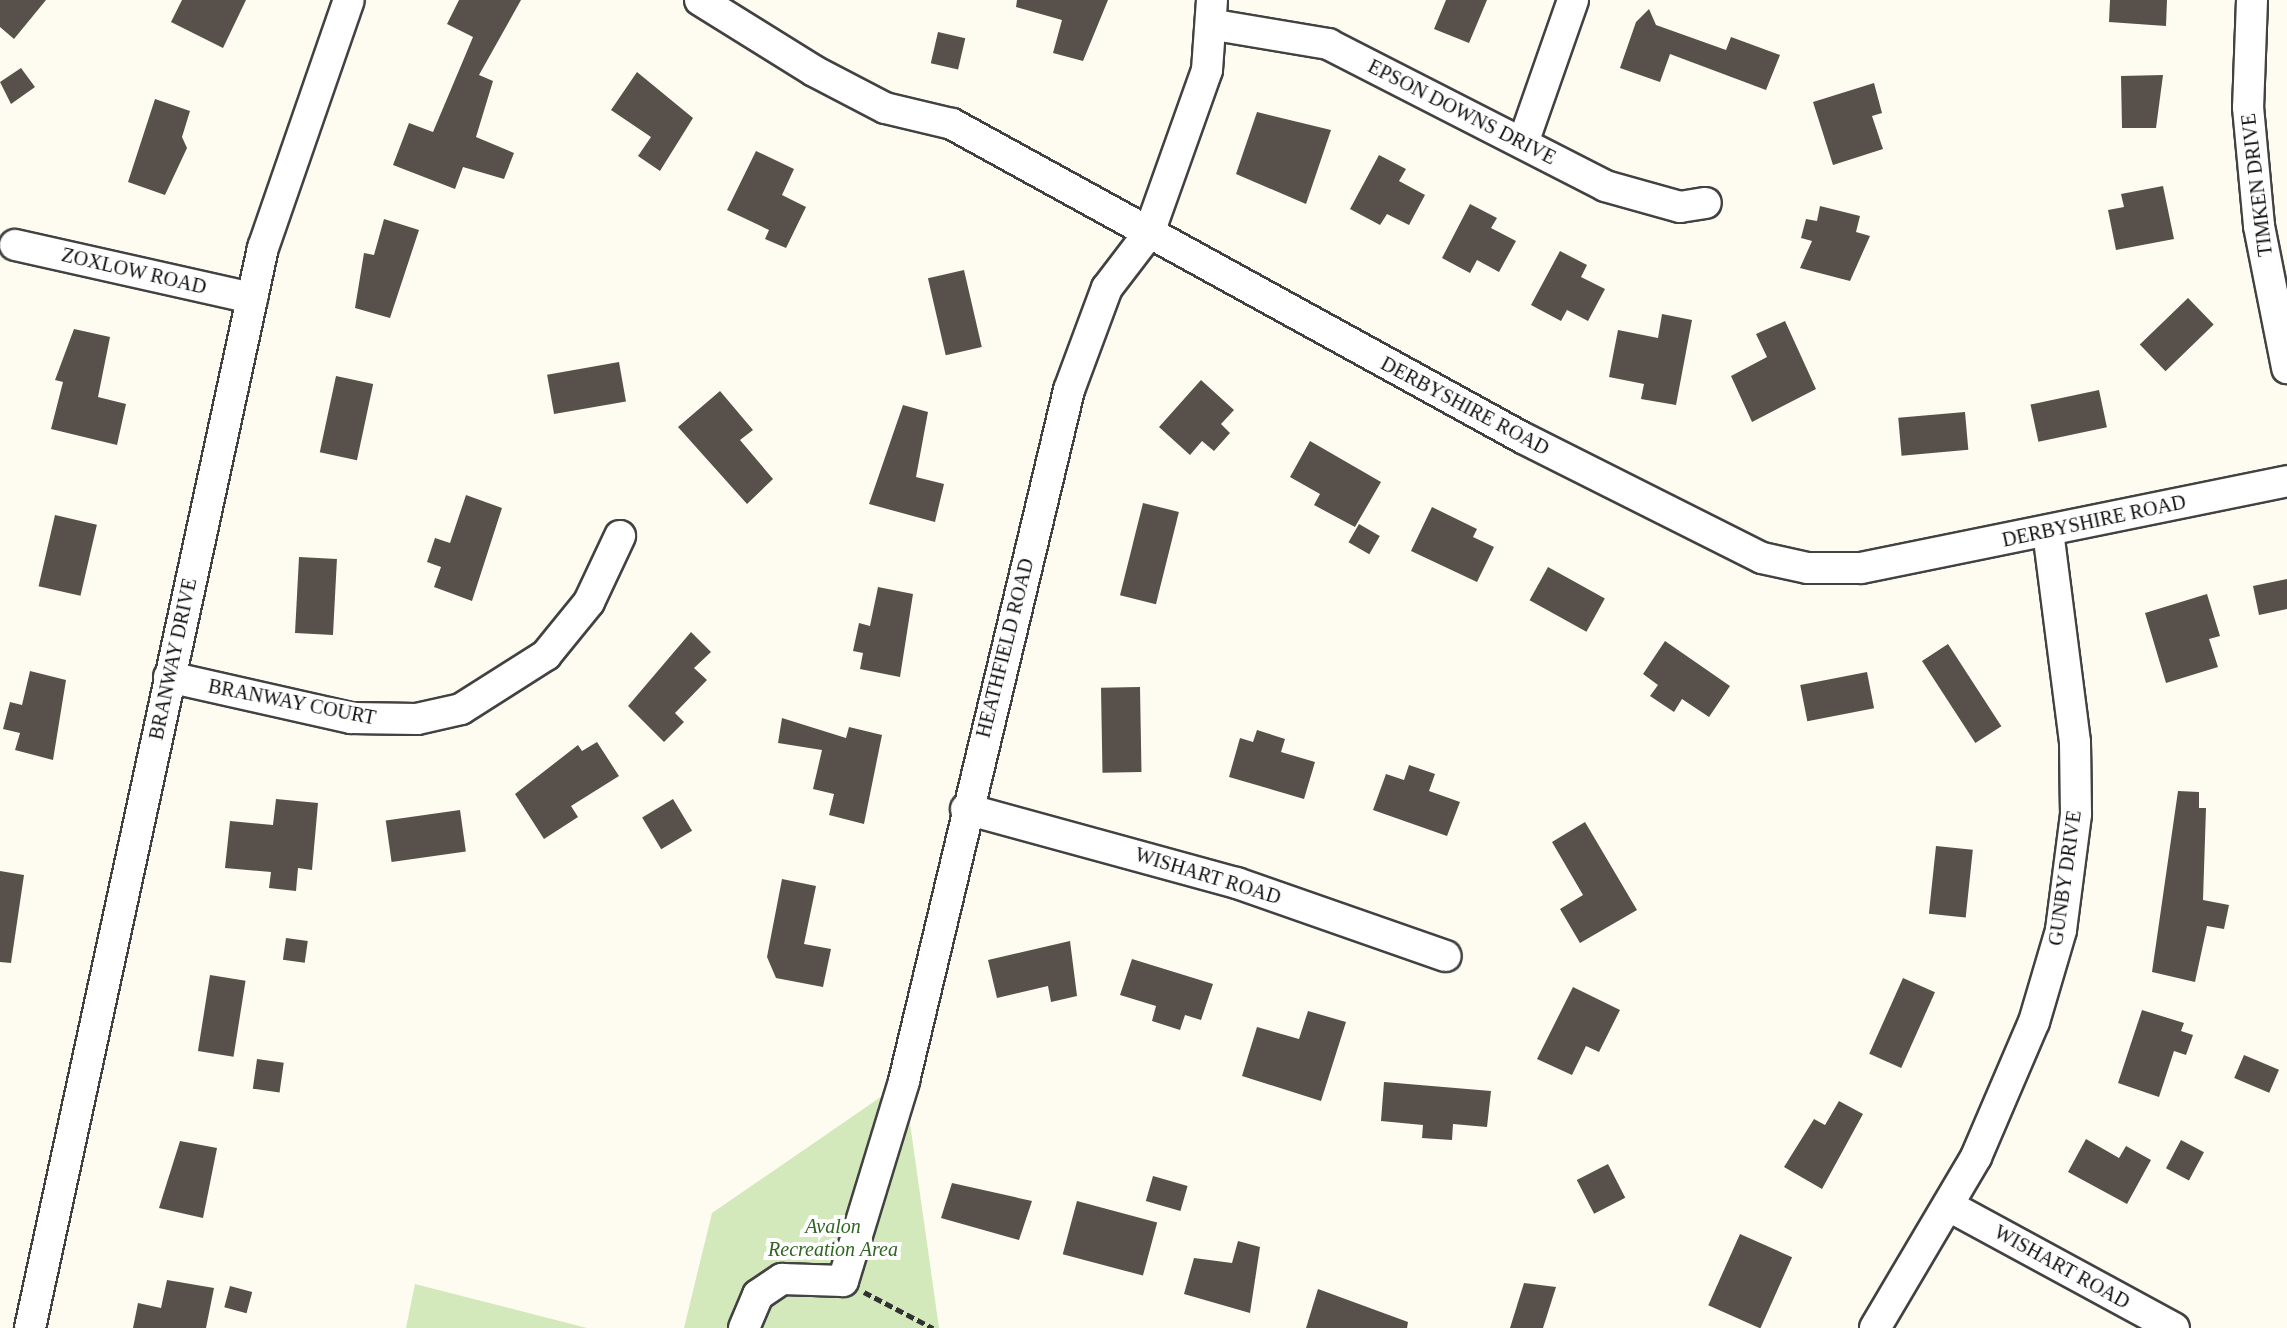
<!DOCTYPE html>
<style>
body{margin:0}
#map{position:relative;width:2287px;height:1328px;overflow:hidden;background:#fefcf1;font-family:Georgia,serif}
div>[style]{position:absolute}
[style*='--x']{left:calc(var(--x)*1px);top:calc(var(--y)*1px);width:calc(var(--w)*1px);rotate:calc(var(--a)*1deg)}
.green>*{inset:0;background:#d3e8bb}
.building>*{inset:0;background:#57504b;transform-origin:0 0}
.path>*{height:5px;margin-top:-2.5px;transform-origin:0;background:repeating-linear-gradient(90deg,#313131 0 8px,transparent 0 12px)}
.roads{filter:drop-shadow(2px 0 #424242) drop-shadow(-2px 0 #424242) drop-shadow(0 2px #424242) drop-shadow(0 -2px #424242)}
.minor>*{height:30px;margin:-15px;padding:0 15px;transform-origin:15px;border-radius:15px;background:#fff}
span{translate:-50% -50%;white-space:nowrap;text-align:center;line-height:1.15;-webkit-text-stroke:8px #fff;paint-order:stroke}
.street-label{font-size:20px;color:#0f0f0f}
.park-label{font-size:20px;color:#306521;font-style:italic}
</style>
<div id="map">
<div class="green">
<div style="clip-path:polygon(904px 1081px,939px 1328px,684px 1328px,712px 1213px)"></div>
<div style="clip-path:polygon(415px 1284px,587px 1328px,406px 1328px)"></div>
</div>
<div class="building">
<div style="clip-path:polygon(0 0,46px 0,14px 39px,0 27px)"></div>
<div style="clip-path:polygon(182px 0,246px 0,223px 48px,171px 22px)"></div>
<div style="clip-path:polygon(459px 0,521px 0,479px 75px,493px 81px,476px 137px,514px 153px,504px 179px,463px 167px,455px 189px,393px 165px,409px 123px,433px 132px,473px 37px,447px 24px)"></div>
<div style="clip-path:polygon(1017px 0,1108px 0,1083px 61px,1053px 53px,1062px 20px,1016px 7px)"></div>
<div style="clip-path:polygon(1446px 0,1487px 0,1469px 43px,1434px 29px)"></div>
<div style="clip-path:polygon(2110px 0,2167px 0,2166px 26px,2109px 22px)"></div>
<div style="clip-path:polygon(1649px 9px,1656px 25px,1726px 50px,1731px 37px,1780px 55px,1766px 90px,1670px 54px,1660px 82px,1620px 68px,1636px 22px)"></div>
<div style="left:938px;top:32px;width:28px;height:32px;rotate:13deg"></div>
<div style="clip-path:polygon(21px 68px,35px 87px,11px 104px,0 82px)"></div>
<div style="clip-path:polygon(637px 72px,693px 118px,660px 171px,638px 156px,651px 137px,611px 110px)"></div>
<div style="clip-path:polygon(2163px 75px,2156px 128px,2122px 128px,2121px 76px)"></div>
<div style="clip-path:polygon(1874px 83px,1882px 113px,1872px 116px,1883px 149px,1833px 165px,1813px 102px)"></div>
<div style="clip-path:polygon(155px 99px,190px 111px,182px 137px,187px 148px,165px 195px,128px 182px)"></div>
<div style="clip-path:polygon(1257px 112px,1331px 130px,1306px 204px,1236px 174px)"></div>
<div style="clip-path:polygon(756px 151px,794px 169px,782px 195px,806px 207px,786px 248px,765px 239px,769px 230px,727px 210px)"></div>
<div style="clip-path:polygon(1379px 155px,1406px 169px,1399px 181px,1425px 195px,1409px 225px,1387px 214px,1380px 225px,1350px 209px)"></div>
<div style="clip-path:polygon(2163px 186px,2174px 239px,2116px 250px,2108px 210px,2124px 207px,2121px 194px)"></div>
<div style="clip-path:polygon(1470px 204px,1497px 218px,1491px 228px,1516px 241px,1499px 272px,1477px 260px,1470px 273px,1442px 258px)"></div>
<div style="clip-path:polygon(1820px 206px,1860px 216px,1856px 232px,1870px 236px,1850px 281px,1800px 268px,1812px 241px,1801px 238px,1806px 219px,1817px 221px)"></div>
<div style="clip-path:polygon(384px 219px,419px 230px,390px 318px,355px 308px,364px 253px,374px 255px)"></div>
<div style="clip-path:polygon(1560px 251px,1587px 265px,1581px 277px,1605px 289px,1588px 321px,1567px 310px,1561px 321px,1531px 305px)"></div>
<div style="left:964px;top:270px;width:79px;height:37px;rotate:77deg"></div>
<div style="left:2188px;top:298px;width:37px;height:67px;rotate:46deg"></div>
<div style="clip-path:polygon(1662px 314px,1692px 320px,1676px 405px,1641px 399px,1644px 384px,1609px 377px,1618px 330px,1658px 338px)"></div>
<div style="clip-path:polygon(1785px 321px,1816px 389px,1752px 422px,1731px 376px,1767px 357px,1756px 334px)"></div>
<div style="clip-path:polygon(74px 329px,110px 337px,98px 397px,126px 404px,117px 445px,51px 429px,63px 382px,55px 380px)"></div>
<div style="left:619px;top:362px;width:40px;height:73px;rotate:80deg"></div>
<div style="left:336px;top:376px;width:38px;height:78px;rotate:12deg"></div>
<div style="clip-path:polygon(1201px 380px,1234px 410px,1221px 424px,1230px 433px,1214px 451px,1202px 441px,1190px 455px,1159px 427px)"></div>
<div style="left:2099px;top:390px;width:38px;height:70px;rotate:78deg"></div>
<div style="clip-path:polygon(720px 391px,753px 430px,740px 440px,773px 479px,747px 504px,678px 427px)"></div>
<div style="clip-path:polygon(903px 405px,928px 412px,916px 477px,944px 484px,935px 522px,869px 504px)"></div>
<div style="left:1965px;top:412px;width:38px;height:67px;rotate:85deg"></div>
<div style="clip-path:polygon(1310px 441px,1381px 482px,1355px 527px,1314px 505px,1320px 494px,1290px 477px)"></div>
<div style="clip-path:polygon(466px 495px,502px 508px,472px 601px,434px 587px,441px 567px,427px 562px,435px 538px,450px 543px)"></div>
<div style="left:1143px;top:503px;width:37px;height:95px;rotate:14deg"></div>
<div style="clip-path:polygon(1432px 507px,1477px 529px,1473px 537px,1494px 547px,1477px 582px,1411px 551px)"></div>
<div style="left:55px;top:515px;width:43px;height:73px;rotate:13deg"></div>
<div style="left:1359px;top:524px;width:24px;height:21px;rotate:30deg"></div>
<div style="left:299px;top:557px;width:38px;height:76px;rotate:3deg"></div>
<div style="left:1548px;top:567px;width:65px;height:38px;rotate:29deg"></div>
<div style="clip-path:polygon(2287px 579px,2287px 609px,2259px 615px,2253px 586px)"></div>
<div style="clip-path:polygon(878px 587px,913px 594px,900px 677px,860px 669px,863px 653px,853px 651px,859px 623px,870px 626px)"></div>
<div style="clip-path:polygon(2207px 594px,2220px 636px,2209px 639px,2218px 667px,2166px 683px,2145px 613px)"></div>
<div style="clip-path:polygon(691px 632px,711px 652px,694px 668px,707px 680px,675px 713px,684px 722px,664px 742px,628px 706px)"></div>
<div style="clip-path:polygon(1665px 641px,1730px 686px,1709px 717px,1682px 699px,1674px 712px,1650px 696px,1658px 685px,1643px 674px)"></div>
<div style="left:1948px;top:644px;width:98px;height:31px;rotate:57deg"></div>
<div style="clip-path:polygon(30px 671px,66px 680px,53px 760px,15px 750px,20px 733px,3px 729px,10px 702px,22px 705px)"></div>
<div style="left:1867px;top:672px;width:37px;height:68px;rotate:79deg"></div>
<div style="left:1140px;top:687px;width:85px;height:39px;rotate:89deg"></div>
<div style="clip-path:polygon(782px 718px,846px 738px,849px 727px,882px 735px,864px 824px,829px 815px,834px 794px,813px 789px,822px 750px,778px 743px)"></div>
<div style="clip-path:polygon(1257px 730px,1285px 739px,1281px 752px,1315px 762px,1304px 799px,1229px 777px,1240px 738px,1253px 742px)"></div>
<div style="clip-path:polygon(597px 742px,619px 776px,571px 806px,578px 817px,544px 839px,515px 794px,578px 745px,582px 751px)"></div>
<div style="clip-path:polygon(1409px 765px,1435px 774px,1429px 791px,1460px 802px,1447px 836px,1373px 810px,1386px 774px,1404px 780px)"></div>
<div style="clip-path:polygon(2178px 791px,2199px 792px,2199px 808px,2206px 808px,2203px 900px,2229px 905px,2224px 929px,2207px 926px,2195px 982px,2152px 972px)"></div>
<div style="clip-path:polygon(276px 799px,318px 803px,312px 870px,298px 868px,296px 891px,269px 888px,271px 872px,225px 868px,230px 821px,273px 825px)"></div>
<div style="left:673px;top:799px;width:37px;height:36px;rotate:59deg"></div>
<div style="left:460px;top:810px;width:42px;height:75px;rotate:82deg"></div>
<div style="clip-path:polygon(1585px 822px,1637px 910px,1580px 943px,1560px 909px,1583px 895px,1552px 842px)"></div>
<div style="left:1936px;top:846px;width:37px;height:68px;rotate:6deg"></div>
<div style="clip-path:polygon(0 871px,24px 875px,11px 963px,0 962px)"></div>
<div style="clip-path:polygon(782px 879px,816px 886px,804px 944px,831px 949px,823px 987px,776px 978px,767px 957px)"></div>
<div style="left:286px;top:938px;width:22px;height:22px;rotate:8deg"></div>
<div style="clip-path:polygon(1070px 941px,1077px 996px,1051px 1002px,1048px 986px,997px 998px,988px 960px)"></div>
<div style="clip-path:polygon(1132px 959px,1213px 984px,1201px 1020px,1185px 1015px,1180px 1030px,1152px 1021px,1156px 1006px,1120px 995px)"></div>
<div style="left:210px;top:975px;width:36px;height:77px;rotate:9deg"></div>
<div style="left:1903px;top:978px;width:35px;height:83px;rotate:24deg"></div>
<div style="clip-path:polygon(1573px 987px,1620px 1010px,1599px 1052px,1586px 1046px,1572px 1075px,1537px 1059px)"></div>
<div style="clip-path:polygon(2142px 1010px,2184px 1023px,2181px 1031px,2193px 1035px,2186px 1055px,2174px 1051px,2159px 1097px,2118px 1083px)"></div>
<div style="clip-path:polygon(1308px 1011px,1346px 1022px,1321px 1101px,1242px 1076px,1257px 1027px,1299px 1039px)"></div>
<div style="left:2244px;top:1055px;width:38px;height:25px;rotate:23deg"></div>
<div style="left:257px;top:1059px;width:27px;height:30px;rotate:8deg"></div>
<div style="clip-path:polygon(1384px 1082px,1491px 1091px,1487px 1127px,1453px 1124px,1452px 1140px,1422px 1138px,1423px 1125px,1381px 1121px)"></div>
<div style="clip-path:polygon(1839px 1101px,1863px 1114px,1822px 1189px,1784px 1167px,1814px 1119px,1825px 1125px)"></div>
<div style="clip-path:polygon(2086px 1139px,2119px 1158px,2126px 1146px,2151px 1160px,2127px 1204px,2068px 1172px)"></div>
<div style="left:2181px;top:1140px;width:26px;height:32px;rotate:28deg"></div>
<div style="clip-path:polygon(180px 1141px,217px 1148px,203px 1218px,159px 1208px)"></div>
<div style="left:1608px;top:1164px;width:38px;height:35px;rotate:63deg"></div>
<div style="left:1153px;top:1176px;width:36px;height:26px;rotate:16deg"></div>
<div style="clip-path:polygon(952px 1183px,1032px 1201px,1019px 1240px,941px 1218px)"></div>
<div style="left:1077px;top:1201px;width:83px;height:55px;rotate:15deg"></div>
<div style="left:1740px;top:1234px;width:57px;height:78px;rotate:24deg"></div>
<div style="clip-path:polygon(1238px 1241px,1260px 1247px,1250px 1313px,1184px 1294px,1194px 1258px,1232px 1263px)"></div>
<div style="clip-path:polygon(167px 1280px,214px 1288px,206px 1328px,133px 1328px,138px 1303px,161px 1308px)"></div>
<div style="clip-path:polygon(1524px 1283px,1556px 1287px,1543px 1328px,1510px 1328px)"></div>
<div style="left:230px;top:1286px;width:23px;height:22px;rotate:15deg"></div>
<div style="clip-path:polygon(1318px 1289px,1408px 1322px,1407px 1328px,1306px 1328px)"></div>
</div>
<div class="path">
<div style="--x:864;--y:1292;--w:78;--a:27.6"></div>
</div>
<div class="roads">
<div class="minor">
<div style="--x:700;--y:0;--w:134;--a:31.9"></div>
<div style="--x:814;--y:71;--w:80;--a:27.5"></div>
<div style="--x:885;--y:108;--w:69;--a:13.4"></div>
<div style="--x:952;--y:124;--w:652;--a:28.81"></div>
<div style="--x:1523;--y:438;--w:267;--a:26.7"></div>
<div style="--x:1762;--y:558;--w:46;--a:12.5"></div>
<div style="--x:1807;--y:568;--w:54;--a:0"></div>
<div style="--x:1861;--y:568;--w:435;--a:-11.5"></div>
<div style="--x:2252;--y:0;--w:107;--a:92.1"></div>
<div style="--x:2248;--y:107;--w:120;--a:84.7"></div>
<div style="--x:2259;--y:226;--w:145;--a:78.8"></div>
<div style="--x:1215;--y:25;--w:115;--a:9.5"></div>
<div style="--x:1328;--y:44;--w:311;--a:27.1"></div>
<div style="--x:1605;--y:186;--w:78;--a:15.6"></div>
<div style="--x:1680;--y:207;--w:26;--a:-9"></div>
<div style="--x:1523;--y:143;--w:151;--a:-70.7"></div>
<div style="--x:15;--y:245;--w:243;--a:12.6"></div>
<div style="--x:169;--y:677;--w:187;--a:12.7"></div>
<div style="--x:351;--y:718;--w:66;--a:0.9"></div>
<div style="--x:417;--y:719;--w:45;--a:-12.8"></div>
<div style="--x:461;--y:709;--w:101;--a:-32.4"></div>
<div style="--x:546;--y:655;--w:68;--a:-50.9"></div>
<div style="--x:589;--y:602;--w:73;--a:-64.8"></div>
<div style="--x:966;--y:809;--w:281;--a:15.3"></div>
<div style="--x:1237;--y:883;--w:221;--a:19.3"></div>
<div style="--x:1949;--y:1206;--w:256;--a:28.5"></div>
<div style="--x:30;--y:1328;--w:1105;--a:-77.83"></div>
<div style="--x:263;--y:248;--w:262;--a:-70.9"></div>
<div style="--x:744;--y:1328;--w:36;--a:-67"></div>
<div style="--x:758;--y:1295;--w:29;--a:-34"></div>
<div style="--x:782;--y:1279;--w:61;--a:1.9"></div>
<div style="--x:843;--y:1281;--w:209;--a:-73"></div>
<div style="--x:904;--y:1081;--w:710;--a:-76.57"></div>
<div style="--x:1069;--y:390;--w:109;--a:-69.6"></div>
<div style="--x:1107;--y:288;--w:69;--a:-52.6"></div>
<div style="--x:1149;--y:233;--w:173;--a:-70.4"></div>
<div style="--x:1207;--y:70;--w:70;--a:-85.9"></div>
<div style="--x:1875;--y:1328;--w:199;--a:-59.4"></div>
<div style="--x:1976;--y:1157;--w:147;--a:-66.8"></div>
<div style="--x:2034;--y:1022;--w:96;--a:-73.6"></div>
<div style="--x:2061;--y:930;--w:117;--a:-82.6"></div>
<div style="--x:2076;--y:814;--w:72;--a:-90.8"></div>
<div style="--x:2075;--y:742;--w:213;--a:-97.3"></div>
</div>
</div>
<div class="street-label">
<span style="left:1462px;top:112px;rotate:27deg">EPSON DOWNS DRIVE</span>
<span style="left:2257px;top:185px;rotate:-97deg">TIMKEN DRIVE</span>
<span style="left:134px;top:271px;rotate:13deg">ZOXLOW ROAD</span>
<span style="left:1465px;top:406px;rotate:28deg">DERBYSHIRE ROAD</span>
<span style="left:2094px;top:521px;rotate:-12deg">DERBYSHIRE ROAD</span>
<span style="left:1005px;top:648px;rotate:-76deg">HEATHFIELD ROAD</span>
<span style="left:173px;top:659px;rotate:-78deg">BRANWAY DRIVE</span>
<span style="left:292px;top:702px;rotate:11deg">BRANWAY COURT</span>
<span style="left:1208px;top:876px;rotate:17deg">WISHART ROAD</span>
<span style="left:2065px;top:878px;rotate:-82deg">GUNBY DRIVE</span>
<span style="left:2062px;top:1267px;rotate:29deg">WISHART ROAD</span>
</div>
<div class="park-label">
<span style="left:833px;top:1238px">Avalon<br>Recreation Area</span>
</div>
</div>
